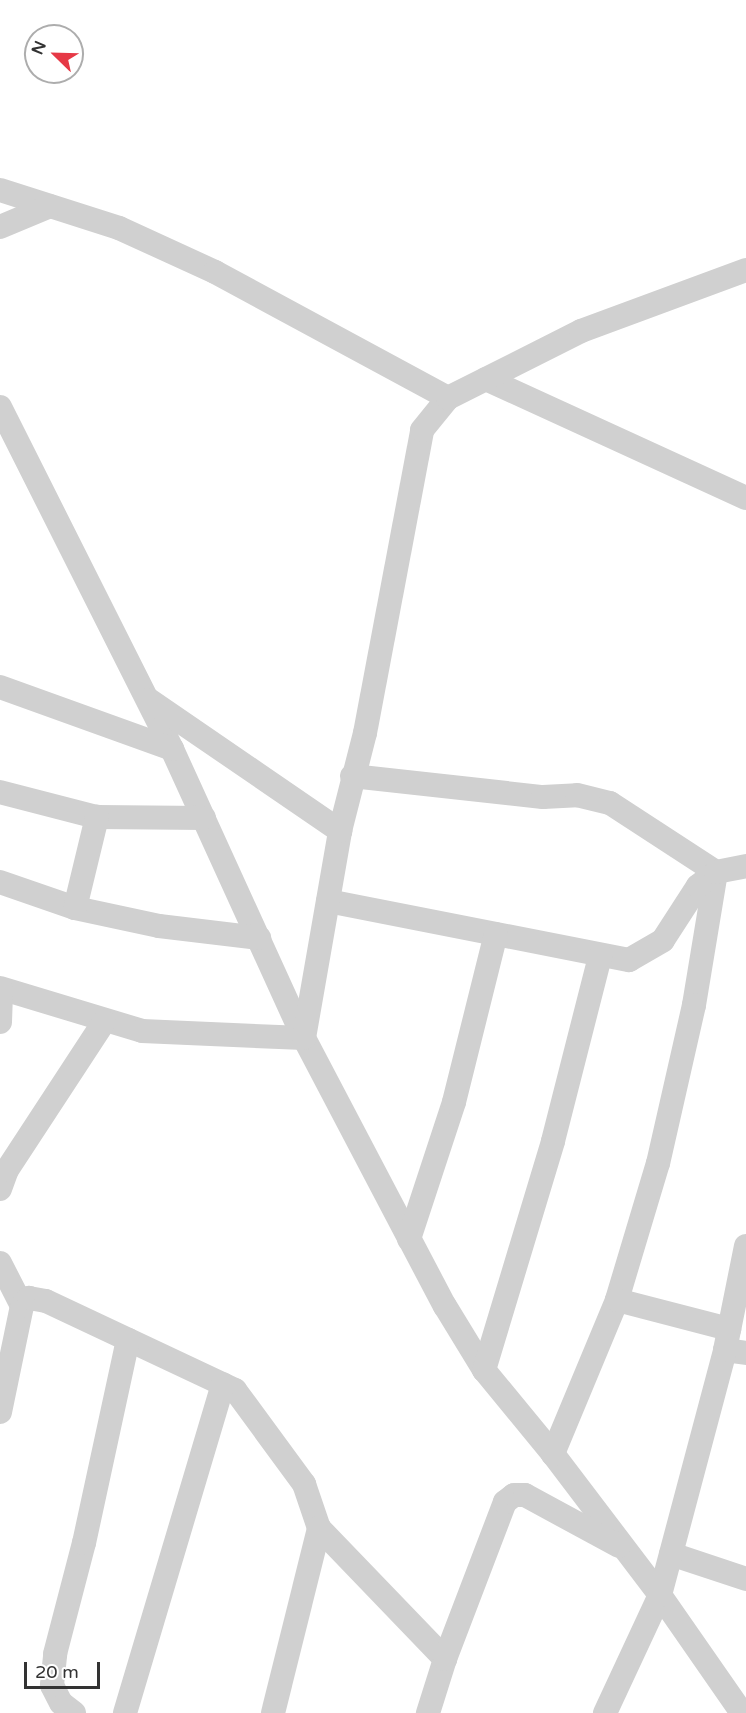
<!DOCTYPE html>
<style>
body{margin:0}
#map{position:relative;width:746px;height:1713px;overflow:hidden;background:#fff;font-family:"Varela Round",sans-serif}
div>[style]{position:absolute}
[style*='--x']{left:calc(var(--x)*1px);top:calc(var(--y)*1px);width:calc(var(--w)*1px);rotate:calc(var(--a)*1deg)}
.minor>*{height:24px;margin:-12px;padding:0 12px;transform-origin:12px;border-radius:12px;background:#d0d0d0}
span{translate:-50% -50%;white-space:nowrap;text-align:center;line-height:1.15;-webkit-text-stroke:6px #fff;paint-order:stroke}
.north{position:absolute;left:24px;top:24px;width:60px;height:60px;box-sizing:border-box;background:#fff;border:2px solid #adadad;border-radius:50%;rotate:293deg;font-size:16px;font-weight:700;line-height:24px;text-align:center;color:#333}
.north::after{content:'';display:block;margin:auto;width:21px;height:27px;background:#e63946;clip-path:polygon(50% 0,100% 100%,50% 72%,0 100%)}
.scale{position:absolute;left:24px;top:1662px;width:76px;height:27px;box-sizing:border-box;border:3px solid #333;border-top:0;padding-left:8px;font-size:18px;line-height:21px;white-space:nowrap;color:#333;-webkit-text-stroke:4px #fff;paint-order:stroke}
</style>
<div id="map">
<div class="minor">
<div style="--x:0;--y:190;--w:125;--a:17.7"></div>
<div style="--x:119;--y:228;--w:106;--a:24.6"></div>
<div style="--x:215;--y:272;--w:265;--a:28.4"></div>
<div style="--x:0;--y:227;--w:54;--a:-22.8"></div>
<div style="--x:486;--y:379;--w:286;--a:24.6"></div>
<div style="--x:0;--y:407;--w:383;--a:63.3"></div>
<div style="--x:172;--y:749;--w:318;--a:65.5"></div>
<div style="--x:304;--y:1038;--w:303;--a:62.3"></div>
<div style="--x:445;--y:1306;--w:75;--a:58.6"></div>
<div style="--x:484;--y:1370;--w:109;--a:50.6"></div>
<div style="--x:553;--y:1454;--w:177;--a:52.8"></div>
<div style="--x:660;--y:1595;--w:144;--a:55.2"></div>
<div style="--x:0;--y:687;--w:183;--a:19.8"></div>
<div style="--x:149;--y:700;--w:232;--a:34.4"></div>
<div style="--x:352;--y:776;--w:192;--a:6.3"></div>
<div style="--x:543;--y:797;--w:34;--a:-3"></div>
<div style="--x:577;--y:795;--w:34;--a:14"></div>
<div style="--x:610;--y:803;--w:126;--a:33.1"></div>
<div style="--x:716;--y:872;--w:135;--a:99.4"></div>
<div style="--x:694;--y:1005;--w:162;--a:102.8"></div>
<div style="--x:658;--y:1163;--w:143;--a:106.7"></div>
<div style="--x:617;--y:1300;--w:167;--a:112.6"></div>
<div style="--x:0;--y:792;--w:100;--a:14.5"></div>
<div style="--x:97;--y:817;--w:107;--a:0.5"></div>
<div style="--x:0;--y:882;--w:79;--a:19.1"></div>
<div style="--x:75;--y:908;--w:86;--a:12.1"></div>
<div style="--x:159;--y:926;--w:101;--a:6.8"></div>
<div style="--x:328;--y:901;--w:307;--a:11.1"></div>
<div style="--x:629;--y:960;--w:39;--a:-30"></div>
<div style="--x:663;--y:940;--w:64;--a:-57.1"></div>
<div style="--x:698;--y:886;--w:23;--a:-38"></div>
<div style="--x:716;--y:872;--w:31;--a:-11"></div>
<div style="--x:75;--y:908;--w:94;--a:-76.4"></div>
<div style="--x:0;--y:988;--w:148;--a:16.8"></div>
<div style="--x:142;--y:1031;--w:162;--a:2.5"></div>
<div style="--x:304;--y:1038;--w:210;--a:-80.1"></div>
<div style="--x:340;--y:831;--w:101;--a:-75.7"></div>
<div style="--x:365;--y:733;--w:308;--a:-79.3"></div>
<div style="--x:422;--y:430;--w:41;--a:-50.9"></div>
<div style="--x:448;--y:398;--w:149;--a:-26.7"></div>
<div style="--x:581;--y:331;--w:176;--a:-20.3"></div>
<div style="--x:0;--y:1022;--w:33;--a:-88"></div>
<div style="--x:0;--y:1189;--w:20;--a:-70"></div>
<div style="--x:7;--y:1170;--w:177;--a:-56.8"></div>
<div style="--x:409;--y:1239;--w:144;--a:-71.8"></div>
<div style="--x:454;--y:1102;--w:173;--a:-76"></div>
<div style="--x:0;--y:1263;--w:48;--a:62.9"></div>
<div style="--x:617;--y:1300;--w:116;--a:14.5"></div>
<div style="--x:725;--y:1350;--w:21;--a:8"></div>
<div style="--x:484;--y:1370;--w:239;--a:-73.2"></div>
<div style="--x:553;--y:1141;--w:191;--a:-75.7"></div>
<div style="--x:0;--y:1412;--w:108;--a:-78.3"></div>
<div style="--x:22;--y:1306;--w:11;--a:-49"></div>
<div style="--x:29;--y:1298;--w:17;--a:10"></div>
<div style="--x:46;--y:1301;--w:209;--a:25.2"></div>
<div style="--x:235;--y:1390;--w:117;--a:53.7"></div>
<div style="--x:304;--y:1484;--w:46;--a:71.2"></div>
<div style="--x:319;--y:1528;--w:182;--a:46.1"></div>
<div style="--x:445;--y:1659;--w:57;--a:107.5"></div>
<div style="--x:671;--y:1554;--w:79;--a:18.4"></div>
<div style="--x:445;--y:1659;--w:168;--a:-69.1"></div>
<div style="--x:505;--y:1502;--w:11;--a:-38"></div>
<div style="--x:514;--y:1495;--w:11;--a:0"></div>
<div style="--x:525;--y:1495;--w:107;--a:28.5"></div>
<div style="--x:74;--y:1713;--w:16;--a:-142"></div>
<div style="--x:61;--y:1703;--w:20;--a:-117"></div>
<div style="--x:52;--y:1685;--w:31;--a:-84"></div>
<div style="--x:55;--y:1654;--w:115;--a:-75.4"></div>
<div style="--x:84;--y:1543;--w:208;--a:-77.8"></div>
<div style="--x:125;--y:1713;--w:343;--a:-73.4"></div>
<div style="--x:273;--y:1713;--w:191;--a:-76"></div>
<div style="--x:605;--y:1713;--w:130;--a:-65"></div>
<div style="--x:660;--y:1595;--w:253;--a:-75.1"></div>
<div style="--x:725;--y:1350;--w:106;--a:-78.6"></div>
</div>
<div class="north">N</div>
<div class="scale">20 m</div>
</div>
